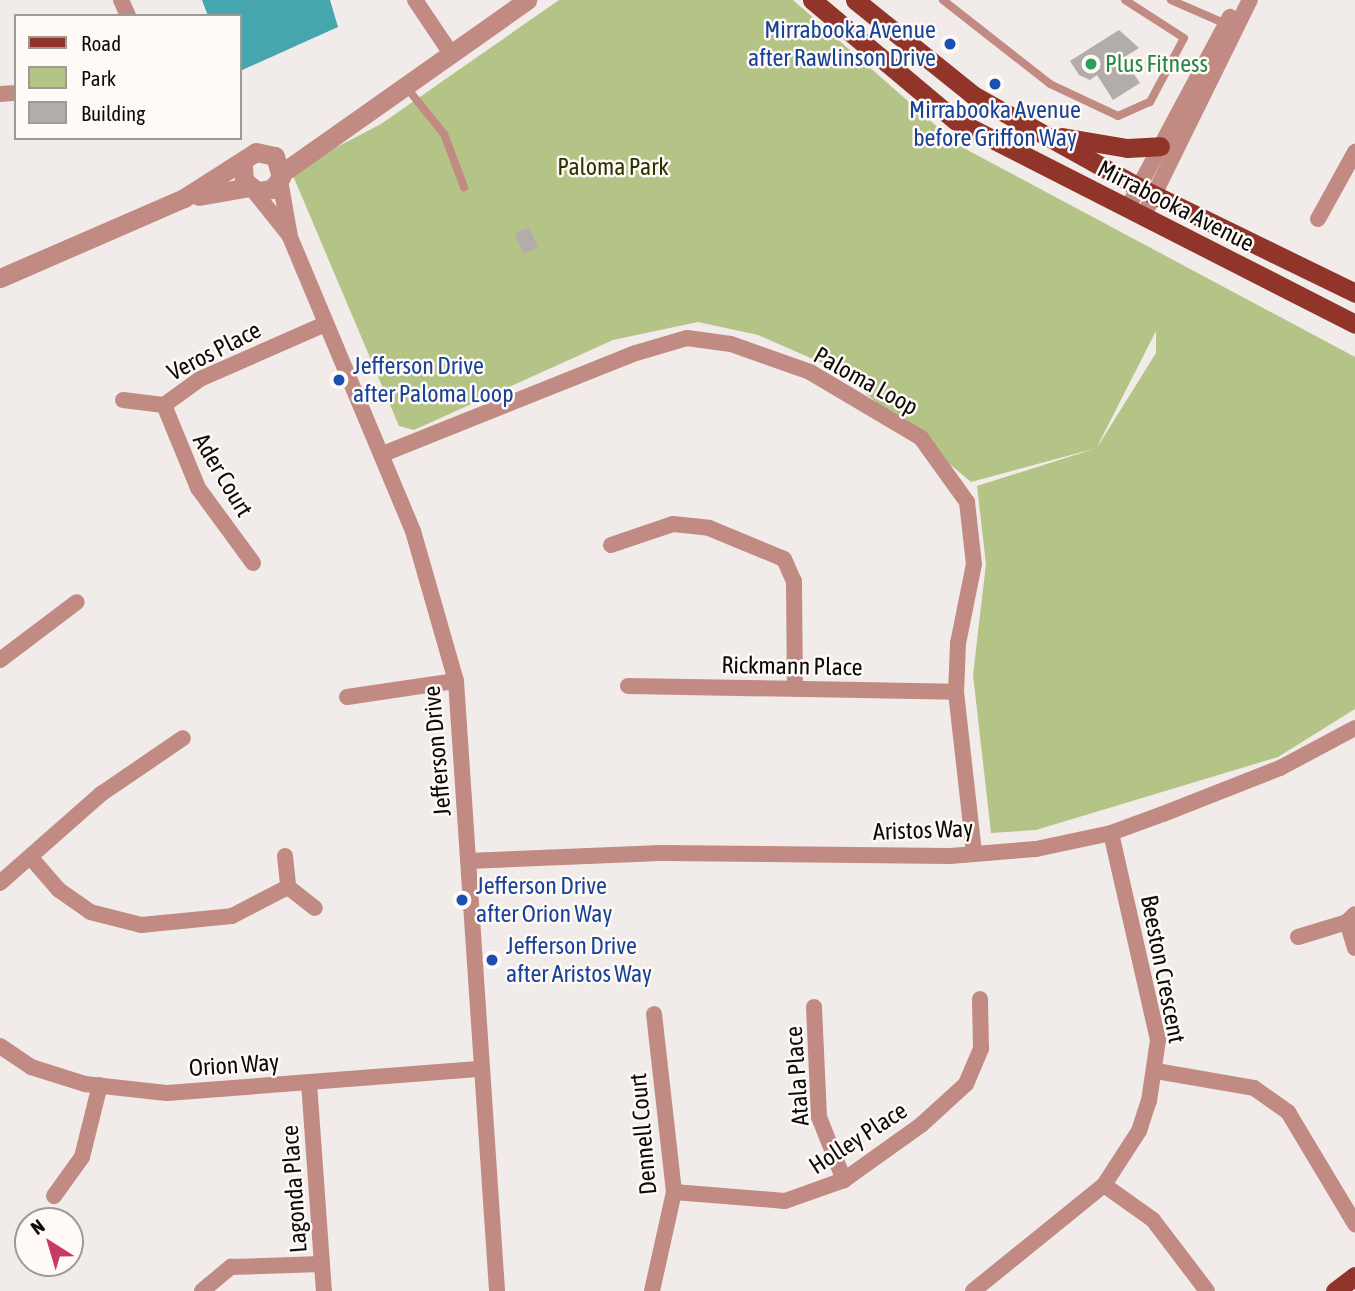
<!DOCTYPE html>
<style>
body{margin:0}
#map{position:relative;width:1355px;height:1291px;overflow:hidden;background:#f1ece9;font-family:"Asap Condensed",sans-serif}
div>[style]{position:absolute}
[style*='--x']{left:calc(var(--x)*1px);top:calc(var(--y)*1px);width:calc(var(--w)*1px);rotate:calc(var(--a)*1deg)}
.green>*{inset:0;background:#b4c386}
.water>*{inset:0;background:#46a6ad}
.building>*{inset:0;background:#b2adaa;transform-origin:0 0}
.service>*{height:8px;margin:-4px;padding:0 4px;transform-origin:4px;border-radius:4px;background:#c18b83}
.minor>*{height:16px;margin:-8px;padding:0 8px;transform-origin:8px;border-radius:8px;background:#c18b83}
.tertiary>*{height:19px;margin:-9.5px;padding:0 9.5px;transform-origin:9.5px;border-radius:9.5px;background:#c18b83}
.primary>*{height:19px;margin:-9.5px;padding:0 9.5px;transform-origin:9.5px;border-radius:9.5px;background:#91342a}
.dots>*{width:19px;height:19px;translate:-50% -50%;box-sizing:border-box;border:4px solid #fffaf6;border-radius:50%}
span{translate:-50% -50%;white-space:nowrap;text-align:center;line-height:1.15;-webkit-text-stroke:5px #fffaf6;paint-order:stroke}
.transit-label{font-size:24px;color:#164399}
.right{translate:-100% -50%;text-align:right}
.left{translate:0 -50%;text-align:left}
.leisure-label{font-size:24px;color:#27864d}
.park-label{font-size:24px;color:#2c3501}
.street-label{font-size:24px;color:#0d0b0a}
.legend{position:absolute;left:14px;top:14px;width:228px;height:126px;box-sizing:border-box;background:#fffaf6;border:2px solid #9e9a98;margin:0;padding:9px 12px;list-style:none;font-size:21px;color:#0d0b0a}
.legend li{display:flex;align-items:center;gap:14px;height:35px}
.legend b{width:35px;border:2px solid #9e9a98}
.north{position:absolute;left:14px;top:1207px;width:70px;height:70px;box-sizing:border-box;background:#fffaf6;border:2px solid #9e9a98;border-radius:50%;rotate:323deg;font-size:19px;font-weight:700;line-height:28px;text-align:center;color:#0d0b0a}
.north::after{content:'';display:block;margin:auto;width:24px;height:32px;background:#c83a66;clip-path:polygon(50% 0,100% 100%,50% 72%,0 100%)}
</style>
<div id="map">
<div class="green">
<div style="clip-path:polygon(evenodd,559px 0,793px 0,958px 145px,1355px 357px,1355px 709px,1278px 757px,1036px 830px,991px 833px,973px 675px,986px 564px,977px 486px,1097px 448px,971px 482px,838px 370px,758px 335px,698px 322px,613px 340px,414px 430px,399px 426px,291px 171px,381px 124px,559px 0,1156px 331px,1156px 353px,1098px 446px,1098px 445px,1156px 331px)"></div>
</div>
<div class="water">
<div style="clip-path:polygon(202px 0,330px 0,338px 27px,240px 71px,240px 16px,208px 16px)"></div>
</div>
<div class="building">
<div style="clip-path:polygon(1119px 30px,1139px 48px,1123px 58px,1140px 83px,1113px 100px,1097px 75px,1090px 80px,1079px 75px,1070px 61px)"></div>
<div style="left:529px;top:227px;width:22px;height:16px;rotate:66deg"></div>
</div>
<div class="service">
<div style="--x:943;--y:0;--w:136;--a:38.1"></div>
<div style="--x:1050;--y:84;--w:75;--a:25.2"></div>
<div style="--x:1118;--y:116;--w:35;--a:-24"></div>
<div style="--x:1150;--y:102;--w:72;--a:-62"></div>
<div style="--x:1184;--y:38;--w:70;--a:-147.2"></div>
<div style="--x:1171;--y:0;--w:60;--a:23.6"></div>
<div style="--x:407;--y:88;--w:59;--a:51.2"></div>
<div style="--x:444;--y:134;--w:57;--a:69.3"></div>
</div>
<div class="minor">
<div style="--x:121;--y:0;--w:17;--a:66"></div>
<div style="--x:415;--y:0;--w:66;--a:56.1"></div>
<div style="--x:0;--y:94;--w:16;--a:-4"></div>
<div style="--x:280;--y:180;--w:58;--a:80"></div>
<div style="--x:290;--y:237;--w:319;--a:67.3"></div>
<div style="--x:413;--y:531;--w:156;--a:74"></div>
<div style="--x:456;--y:681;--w:611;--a:86.15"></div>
<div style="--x:253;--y:190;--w:58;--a:51.3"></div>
<div style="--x:1127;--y:209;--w:218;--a:-61.8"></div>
<div style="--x:1143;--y:217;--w:242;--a:-63.8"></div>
<div style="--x:1318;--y:219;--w:77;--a:-61.1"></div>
<div style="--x:123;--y:400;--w:41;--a:7"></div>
<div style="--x:164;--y:405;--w:44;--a:-35.8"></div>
<div style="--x:200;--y:379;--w:137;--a:-23.7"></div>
<div style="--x:164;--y:405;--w:90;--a:67.7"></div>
<div style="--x:198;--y:488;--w:93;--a:53.7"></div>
<div style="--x:383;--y:454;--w:272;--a:-21.8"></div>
<div style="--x:636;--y:353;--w:53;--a:-16.4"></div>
<div style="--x:687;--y:338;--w:44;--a:7.8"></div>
<div style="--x:731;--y:344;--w:84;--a:19.5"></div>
<div style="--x:810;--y:372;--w:129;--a:30.7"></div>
<div style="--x:921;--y:438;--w:79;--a:54.3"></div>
<div style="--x:967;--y:502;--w:62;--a:83.6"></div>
<div style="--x:974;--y:564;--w:81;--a:101.4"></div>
<div style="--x:958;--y:643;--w:49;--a:92.3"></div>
<div style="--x:956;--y:692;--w:161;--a:83.6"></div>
<div style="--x:611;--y:545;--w:65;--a:-18.7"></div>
<div style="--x:673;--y:524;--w:36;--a:6"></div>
<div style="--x:709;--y:528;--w:81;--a:22.5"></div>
<div style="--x:784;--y:559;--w:24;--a:66"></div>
<div style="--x:794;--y:581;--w:108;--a:89.5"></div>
<div style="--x:0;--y:660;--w:96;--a:-37"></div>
<div style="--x:628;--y:686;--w:328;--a:1"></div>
<div style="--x:347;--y:697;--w:110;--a:-8.4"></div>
<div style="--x:285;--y:856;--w:31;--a:84"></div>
<div style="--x:288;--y:887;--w:34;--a:38"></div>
<div style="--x:32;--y:859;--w:41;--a:48.9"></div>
<div style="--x:59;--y:890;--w:38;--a:35"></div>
<div style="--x:90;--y:912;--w:53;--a:14.3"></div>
<div style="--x:141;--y:925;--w:91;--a:-5.6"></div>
<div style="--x:232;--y:916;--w:63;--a:-27.4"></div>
<div style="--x:468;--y:861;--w:193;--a:-2.4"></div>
<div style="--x:661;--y:853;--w:289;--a:0.6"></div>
<div style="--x:950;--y:856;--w:86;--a:-4.7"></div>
<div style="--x:1036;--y:849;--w:77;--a:-12"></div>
<div style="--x:1111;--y:833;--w:55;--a:-20.1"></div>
<div style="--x:1163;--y:814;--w:126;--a:-21.5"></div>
<div style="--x:1280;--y:768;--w:85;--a:-28.1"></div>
<div style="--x:0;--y:883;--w:135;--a:-41.4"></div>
<div style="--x:101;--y:794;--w:99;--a:-34.3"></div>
<div style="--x:1347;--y:922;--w:27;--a:73"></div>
<div style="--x:1298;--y:937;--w:51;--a:-17"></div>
<div style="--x:1347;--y:922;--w:11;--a:-45"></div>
<div style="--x:814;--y:1007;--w:110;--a:87.4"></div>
<div style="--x:819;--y:1117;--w:68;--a:68.4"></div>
<div style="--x:0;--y:1046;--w:37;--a:34"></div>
<div style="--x:31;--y:1067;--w:57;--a:17.5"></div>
<div style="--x:85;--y:1084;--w:82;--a:6.3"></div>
<div style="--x:167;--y:1093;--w:315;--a:-4.4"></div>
<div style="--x:1156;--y:1071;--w:99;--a:9.8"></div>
<div style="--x:1254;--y:1088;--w:42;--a:35.2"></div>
<div style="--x:1288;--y:1112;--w:131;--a:59.1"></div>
<div style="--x:309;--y:1083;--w:209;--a:85.9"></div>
<div style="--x:1104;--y:1185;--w:60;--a:35.5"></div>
<div style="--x:1153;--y:1220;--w:89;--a:52.7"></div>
<div style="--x:674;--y:1192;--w:111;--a:4.6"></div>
<div style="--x:785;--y:1201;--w:63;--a:-19.6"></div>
<div style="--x:844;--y:1180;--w:95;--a:-35.5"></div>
<div style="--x:921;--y:1125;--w:61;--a:-42.3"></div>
<div style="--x:966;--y:1084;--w:39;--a:-67"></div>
<div style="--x:981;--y:1048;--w:49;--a:-91.2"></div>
<div style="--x:54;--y:1196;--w:48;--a:-54.3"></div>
<div style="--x:82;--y:1157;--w:74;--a:-76"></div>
<div style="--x:202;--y:1291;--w:38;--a:-40"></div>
<div style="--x:231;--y:1267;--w:91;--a:-1.9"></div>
<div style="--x:652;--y:1291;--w:101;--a:-77.5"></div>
<div style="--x:674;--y:1192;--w:179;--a:-96.4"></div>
<div style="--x:973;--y:1291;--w:169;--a:-39"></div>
<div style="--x:1104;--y:1185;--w:64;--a:-57.1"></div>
<div style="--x:1139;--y:1131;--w:32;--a:-72"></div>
<div style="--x:1149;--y:1101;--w:62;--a:-81.6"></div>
<div style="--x:1158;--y:1040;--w:212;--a:-102.8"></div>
</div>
<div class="tertiary">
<div style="--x:282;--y:173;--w:300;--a:-35.2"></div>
<div style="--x:199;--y:196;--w:52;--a:-10"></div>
<div style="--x:0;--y:278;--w:201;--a:-23.5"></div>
<div style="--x:184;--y:198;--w:85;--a:-32.6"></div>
<div style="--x:256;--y:152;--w:19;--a:12"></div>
<div style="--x:275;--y:156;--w:22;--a:74"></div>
<div style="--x:281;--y:177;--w:15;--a:127"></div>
<div style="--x:272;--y:189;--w:15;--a:172"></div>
<div style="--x:257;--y:191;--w:16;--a:-142"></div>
<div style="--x:244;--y:181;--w:16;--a:-94"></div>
</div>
<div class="primary">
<div style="--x:812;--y:0;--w:187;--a:40"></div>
<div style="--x:955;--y:120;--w:449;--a:27"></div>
<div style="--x:855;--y:0;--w:151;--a:38.8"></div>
<div style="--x:973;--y:95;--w:189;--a:29.1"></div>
<div style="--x:1138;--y:187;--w:242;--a:26"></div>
<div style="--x:1062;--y:137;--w:66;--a:9.6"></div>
<div style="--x:1127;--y:148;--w:33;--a:-3"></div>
<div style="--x:1335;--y:1291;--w:25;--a:-37"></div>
</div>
<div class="dots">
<div style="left:950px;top:44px;background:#1a4fb4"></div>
<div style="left:1091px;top:64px;background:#2e9e5b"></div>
<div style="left:995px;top:84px;background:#1a4fb4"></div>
<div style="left:339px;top:380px;background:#1a4fb4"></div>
<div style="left:462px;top:900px;background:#1a4fb4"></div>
<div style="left:492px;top:960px;background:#1a4fb4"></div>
</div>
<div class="transit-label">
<span class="right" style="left:936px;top:44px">Mirrabooka Avenue<br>after Rawlinson Drive</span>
<span style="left:995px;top:124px">Mirrabooka Avenue<br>before Griffon Way</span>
<span class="left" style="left:353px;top:380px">Jefferson Drive<br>after Paloma Loop</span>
<span class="left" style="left:476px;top:900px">Jefferson Drive<br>after Orion Way</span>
<span class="left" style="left:506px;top:960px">Jefferson Drive<br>after Aristos Way</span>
</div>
<div class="leisure-label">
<span class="left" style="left:1105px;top:64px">Plus Fitness</span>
</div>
<div class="park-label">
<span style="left:613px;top:167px">Paloma Park</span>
</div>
<div class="street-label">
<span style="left:1176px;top:206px;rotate:27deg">Mirrabooka Avenue</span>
<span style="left:214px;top:351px;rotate:-27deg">Veros Place</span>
<span style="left:866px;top:381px;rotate:29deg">Paloma Loop</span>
<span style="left:223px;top:475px;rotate:59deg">Ader Court</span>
<span style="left:792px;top:666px;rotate:1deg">Rickmann Place</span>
<span style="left:437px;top:751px;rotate:-95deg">Jefferson Drive</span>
<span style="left:923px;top:830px;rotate:-2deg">Aristos Way</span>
<span style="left:1163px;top:969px;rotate:79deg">Beeston Crescent</span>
<span style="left:234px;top:1065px;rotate:-4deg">Orion Way</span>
<span style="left:797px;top:1076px;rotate:-94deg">Atala Place</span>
<span style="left:643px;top:1134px;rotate:-95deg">Dennell Court</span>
<span style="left:858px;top:1138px;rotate:-33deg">Holley Place</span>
<span style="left:294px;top:1189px;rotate:-94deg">Lagonda Place</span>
</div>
<ul class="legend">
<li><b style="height:9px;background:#91342a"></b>Road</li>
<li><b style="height:19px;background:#b4c386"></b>Park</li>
<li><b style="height:19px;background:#b2adaa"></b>Building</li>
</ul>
<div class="north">N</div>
</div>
